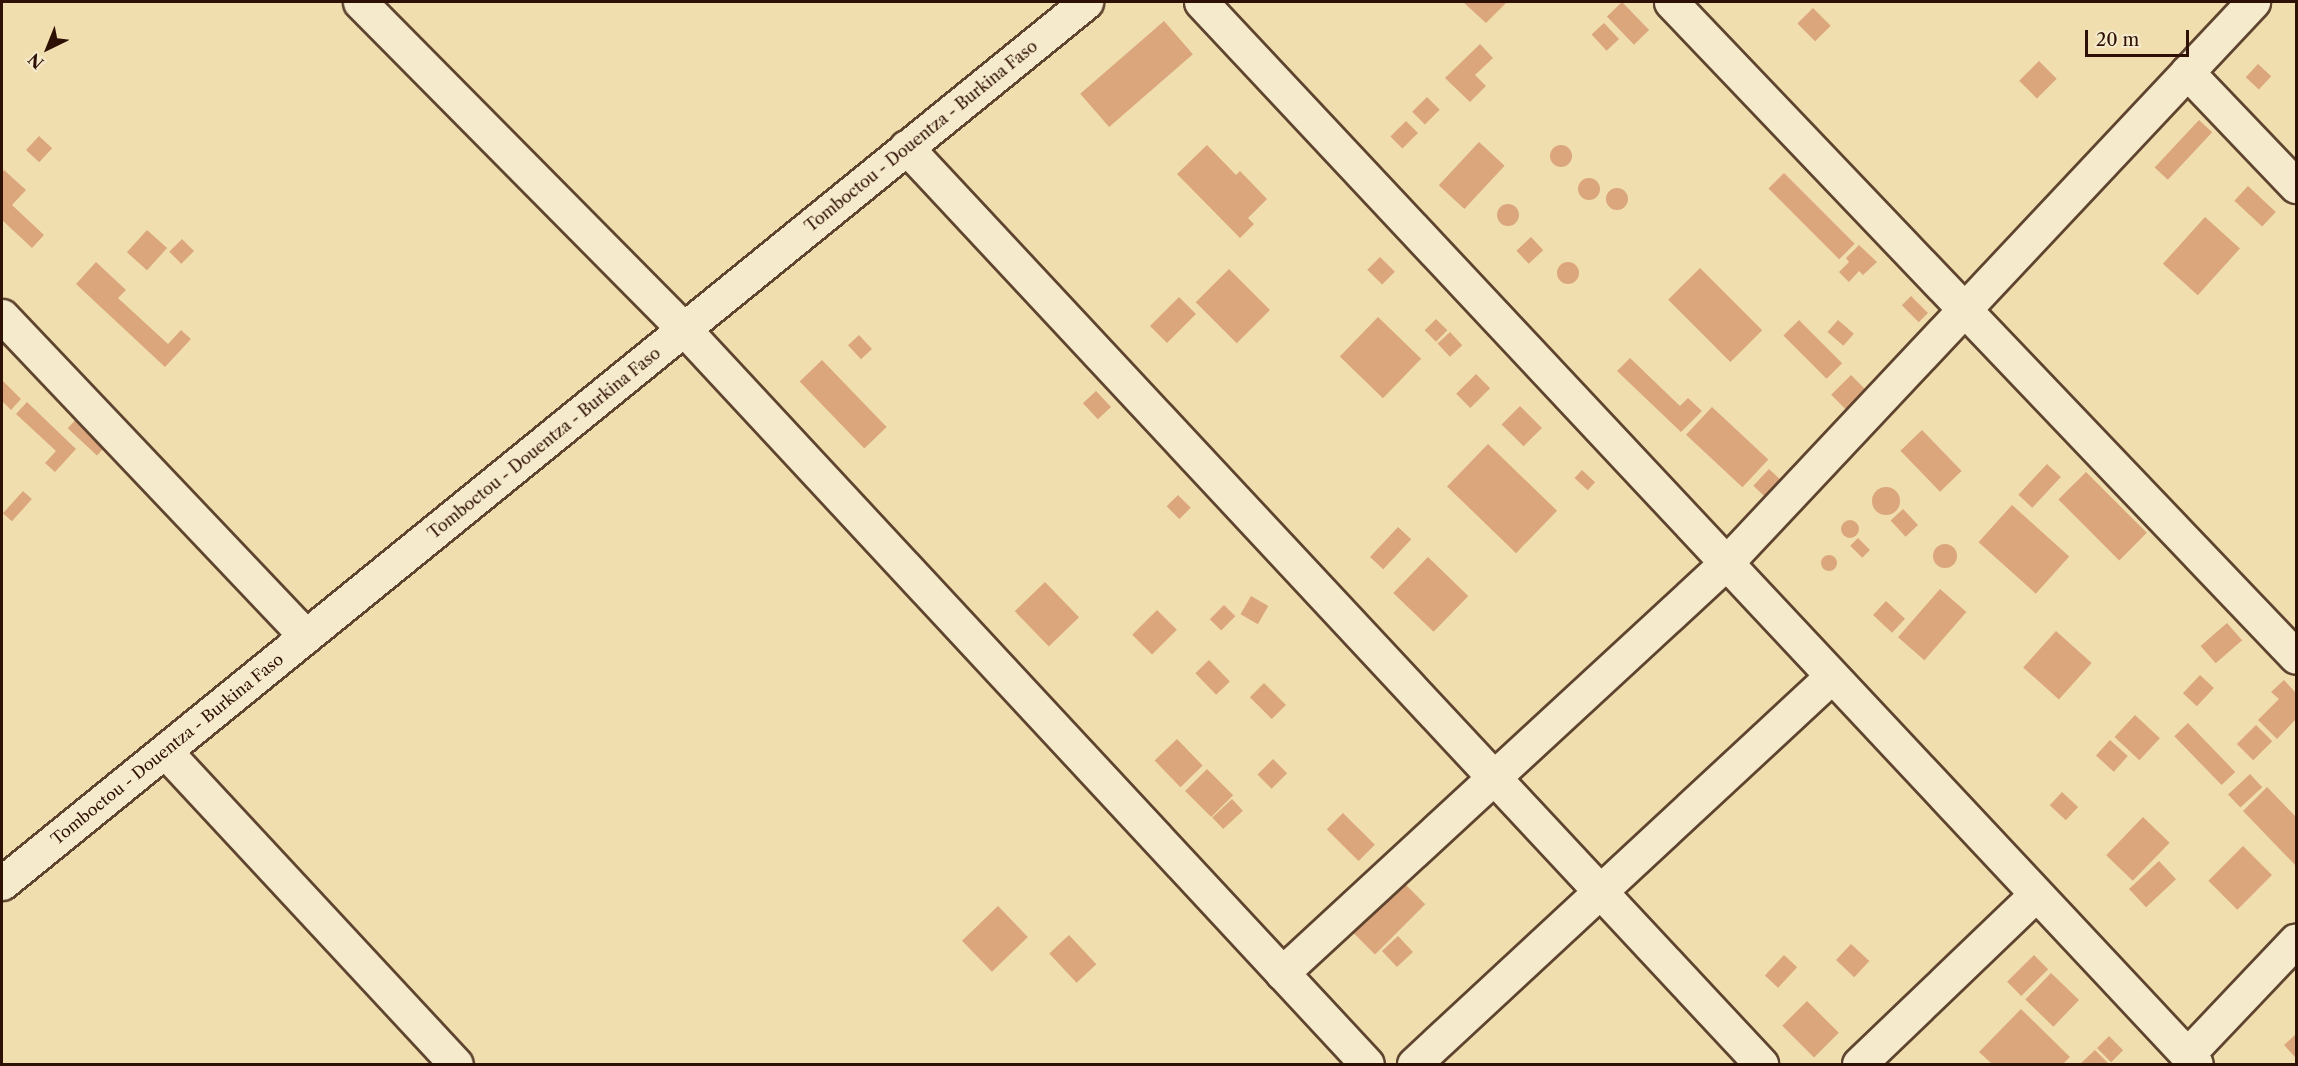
<!DOCTYPE html>
<style>
body{margin:0}
#map{position:relative;width:2298px;height:1066px;overflow:hidden;background:#f0deaf;font-family:"Libre Caslon Text",serif}
div>[style]{position:absolute}
[style*='--x']{left:calc(var(--x)*1px);top:calc(var(--y)*1px);width:calc(var(--w)*1px);rotate:calc(var(--a)*1deg)}
.building>*{inset:0;background:#dba67c;transform-origin:0 0}
.round{border-radius:50%}
.roads{filter:drop-shadow(2px 0 #5f442f) drop-shadow(-2px 0 #5f442f) drop-shadow(0 2px #5f442f) drop-shadow(0 -2px #5f442f)}
.street>*{height:33px;margin:-16.5px;padding:0 16.5px;transform-origin:16.5px;border-radius:16.5px;background:#f5eacb}
.secondary>*{height:33px;margin:-16.5px;padding:0 16.5px;transform-origin:16.5px;border-radius:16.5px;background:#f5eacb}
span{translate:-50% -50%;white-space:nowrap;text-align:center;line-height:1.15;-webkit-text-stroke:4.5px #f5eacb;paint-order:stroke}
.street-label{font-size:16px;color:#2f1004}
.frame{position:absolute;inset:0;border:3px solid #2f1004;pointer-events:none}
.north{position:absolute;left:18px;top:18px;width:60px;height:60px;-webkit-text-stroke:4px #f5eacb;paint-order:stroke;rotate:223deg;font-size:16px;font-weight:700;line-height:24px;text-align:center;color:#2f1004}
.north::after{content:'';display:block;margin:auto;width:21px;height:27px;background:#2f1004;clip-path:polygon(50% 0,100% 100%,50% 72%,0 100%)}
.scale{position:absolute;left:2085px;top:30px;width:104px;height:27px;box-sizing:border-box;border:3px solid #2f1004;border-top:0;padding-left:8px;font-size:18px;line-height:21px;white-space:nowrap;color:#2f1004;-webkit-text-stroke:4px #f5eacb;paint-order:stroke}
</style>
<div id="map">
<div class="building">
<div style="clip-path:polygon(1463px 2px,1507px 2px,1486px 23px)"></div>
<div style="left:1622px;top:2px;width:39px;height:21px;rotate:46deg"></div>
<div style="left:1813px;top:8px;width:25px;height:22px;rotate:45deg"></div>
<div style="left:1164px;top:21px;width:44px;height:111px;rotate:49deg"></div>
<div style="left:1604px;top:23px;width:22px;height:17px;rotate:47deg"></div>
<div style="clip-path:polygon(1480px 44px,1493px 58px,1475px 75px,1486px 86px,1470px 102px,1445px 78px)"></div>
<div style="left:2039px;top:61px;width:25px;height:28px;rotate:45deg"></div>
<div style="left:2258px;top:64px;width:18px;height:18px;rotate:43deg"></div>
<div style="left:1427px;top:97px;width:18px;height:21px;rotate:45deg"></div>
<div style="left:2199px;top:120px;width:18px;height:65px;rotate:43deg"></div>
<div style="left:1406px;top:121px;width:17px;height:22px;rotate:45deg"></div>
<div style="left:39px;top:136px;width:18px;height:19px;rotate:43deg"></div>
<div style="left:1479px;top:142px;width:35px;height:59px;rotate:43deg"></div>
<div style="clip-path:polygon(1207px 145px,1236px 175px,1240px 171px,1267px 199px,1248px 218px,1254px 224px,1240px 238px,1177px 174px)"></div>
<div class="round" style="left:1550px;top:145px;width:22px;height:22px"></div>
<div style="clip-path:polygon(4px 170px,26px 190px,12px 205px,44px 235px,32px 248px,2px 220px,2px 173px)"></div>
<div style="left:1784px;top:173px;width:100px;height:22px;rotate:45deg"></div>
<div class="round" style="left:1578px;top:178px;width:22px;height:22px"></div>
<div style="left:2248px;top:186px;width:38px;height:20px;rotate:43deg"></div>
<div class="round" style="left:1606px;top:188px;width:22px;height:22px"></div>
<div class="round" style="left:1497px;top:204px;width:22px;height:22px"></div>
<div style="left:2205px;top:217px;width:47px;height:63px;rotate:42deg"></div>
<div style="left:147px;top:230px;width:27px;height:30px;rotate:42deg"></div>
<div style="left:1531px;top:237px;width:18px;height:20px;rotate:47deg"></div>
<div style="left:182px;top:239px;width:17px;height:18px;rotate:45deg"></div>
<div style="clip-path:polygon(1859px 245px,1877px 262px,1863px 275px,1859px 271px,1849px 282px,1839px 272px,1849px 262px,1846px 258px)"></div>
<div style="left:1380px;top:257px;width:21px;height:18px;rotate:45deg"></div>
<div style="clip-path:polygon(96px 262px,126px 290px,118px 298px,168px 344px,181px 330px,191px 339px,165px 367px,76px 284px)"></div>
<div class="round" style="left:1557px;top:262px;width:22px;height:22px"></div>
<div style="left:1700px;top:268px;width:88px;height:45px;rotate:45deg"></div>
<div style="left:1229px;top:269px;width:58px;height:47px;rotate:45deg"></div>
<div style="left:1911px;top:296px;width:24px;height:13px;rotate:45deg"></div>
<div style="left:1179px;top:297px;width:24px;height:41px;rotate:45deg"></div>
<div style="left:1378px;top:317px;width:60px;height:55px;rotate:44deg"></div>
<div style="left:1436px;top:319px;width:16px;height:16px;rotate:45deg"></div>
<div style="left:1799px;top:320px;width:61px;height:22px;rotate:45deg"></div>
<div style="left:1838px;top:320px;width:21px;height:16px;rotate:41deg"></div>
<div style="left:1450px;top:332px;width:18px;height:17px;rotate:47deg"></div>
<div style="left:859px;top:335px;width:19px;height:15px;rotate:47deg"></div>
<div style="clip-path:polygon(1630px 358px,1680px 406px,1688px 398px,1702px 411px,1681px 432px,1617px 371px)"></div>
<div style="left:822px;top:360px;width:93px;height:31px;rotate:46deg"></div>
<div style="left:1476px;top:374px;width:20px;height:28px;rotate:45deg"></div>
<div style="left:1851px;top:375px;width:24px;height:28px;rotate:45deg"></div>
<div style="clip-path:polygon(2px 380px,21px 399px,11px 410px,2px 401px)"></div>
<div style="left:1096px;top:391px;width:22px;height:18px;rotate:47deg"></div>
<div style="clip-path:polygon(27px 402px,76px 449px,55px 472px,45px 463px,56px 451px,16px 414px)"></div>
<div style="left:1520px;top:406px;width:31px;height:26px;rotate:45deg"></div>
<div style="left:1712px;top:407px;width:77px;height:38px;rotate:43deg"></div>
<div style="left:80px;top:415px;width:40px;height:18px;rotate:43deg"></div>
<div style="left:1922px;top:430px;width:57px;height:30px;rotate:46deg"></div>
<div style="left:1488px;top:444px;width:96px;height:59px;rotate:44deg"></div>
<div style="left:2047px;top:464px;width:19px;height:42px;rotate:43deg"></div>
<div style="left:1769px;top:469px;width:21px;height:23px;rotate:43deg"></div>
<div style="left:1582px;top:470px;width:18px;height:11px;rotate:43deg"></div>
<div style="left:2086px;top:472px;width:86px;height:39px;rotate:45deg"></div>
<div class="round" style="left:1872px;top:487px;width:28px;height:28px"></div>
<div style="left:23px;top:491px;width:12px;height:30px;rotate:42deg"></div>
<div style="left:1178px;top:495px;width:18px;height:16px;rotate:45deg"></div>
<div style="left:2012px;top:505px;width:77px;height:50px;rotate:42deg"></div>
<div style="left:1903px;top:509px;width:22px;height:17px;rotate:47deg"></div>
<div class="round" style="left:1841px;top:520px;width:18px;height:18px"></div>
<div style="left:1398px;top:527px;width:18px;height:41px;rotate:43deg"></div>
<div style="left:1858px;top:538px;width:17px;height:11px;rotate:45deg"></div>
<div class="round" style="left:1933px;top:544px;width:24px;height:24px"></div>
<div class="round" style="left:1821px;top:555px;width:16px;height:16px"></div>
<div style="left:1428px;top:557px;width:56px;height:50px;rotate:44deg"></div>
<div style="left:1045px;top:582px;width:49px;height:42px;rotate:46deg"></div>
<div style="left:1940px;top:589px;width:35px;height:64px;rotate:41deg"></div>
<div style="left:1251px;top:596px;width:20px;height:21px;rotate:30deg"></div>
<div style="left:1886px;top:601px;width:26px;height:19px;rotate:43deg"></div>
<div style="left:1224px;top:605px;width:16px;height:20px;rotate:45deg"></div>
<div style="left:1157px;top:610px;width:28px;height:35px;rotate:45deg"></div>
<div style="left:2227px;top:623px;width:23px;height:35px;rotate:49deg"></div>
<div style="left:2056px;top:631px;width:48px;height:49px;rotate:42deg"></div>
<div style="left:1209px;top:660px;width:30px;height:19px;rotate:46deg"></div>
<div style="left:2200px;top:675px;width:19px;height:25px;rotate:43deg"></div>
<div style="clip-path:polygon(2284px 680px,2296px 693px,2296px 719px,2277px 739px,2258px 720px,2279px 699px,2271px 692px)"></div>
<div style="left:1264px;top:683px;width:31px;height:20px;rotate:45deg"></div>
<div style="left:2135px;top:715px;width:34px;height:30px;rotate:43deg"></div>
<div style="left:2188px;top:723px;width:68px;height:19px;rotate:46deg"></div>
<div style="left:2256px;top:725px;width:23px;height:27px;rotate:45deg"></div>
<div style="left:1177px;top:739px;width:37px;height:31px;rotate:46deg"></div>
<div style="left:2110px;top:740px;width:24px;height:21px;rotate:42deg"></div>
<div style="left:1273px;top:759px;width:20px;height:22px;rotate:45deg"></div>
<div style="left:1207px;top:769px;width:37px;height:31px;rotate:45deg"></div>
<div style="left:2250px;top:774px;width:18px;height:30px;rotate:47deg"></div>
<div style="clip-path:polygon(2267px 787px,2296px 817px,2296px 866px,2243px 811px)"></div>
<div style="left:2062px;top:792px;width:22px;height:18px;rotate:43deg"></div>
<div style="left:1232px;top:799px;width:16px;height:27px;rotate:47deg"></div>
<div style="left:1343px;top:813px;width:45px;height:23px;rotate:45deg"></div>
<div style="left:2143px;top:817px;width:37px;height:53px;rotate:44deg"></div>
<div style="left:2243px;top:846px;width:41px;height:49px;rotate:45deg"></div>
<div style="left:2159px;top:861px;width:25px;height:41px;rotate:47deg"></div>
<div style="left:1404px;top:883px;width:30px;height:71px;rotate:45deg"></div>
<div style="left:998px;top:906px;width:43px;height:50px;rotate:46deg"></div>
<div style="left:1069px;top:935px;width:40px;height:27px;rotate:47deg"></div>
<div style="left:1398px;top:936px;width:22px;height:22px;rotate:47deg"></div>
<div style="left:1851px;top:944px;width:25px;height:22px;rotate:43deg"></div>
<div style="left:1784px;top:955px;width:18px;height:28px;rotate:43deg"></div>
<div style="left:2034px;top:955px;width:20px;height:38px;rotate:45deg"></div>
<div style="left:2051px;top:973px;width:39px;height:37px;rotate:44deg"></div>
<div style="left:1807px;top:1001px;width:45px;height:35px;rotate:45deg"></div>
<div style="clip-path:polygon(2021px 1009px,2070px 1057px,2063px 1064px,1992px 1064px,1979px 1052px)"></div>
<div style="clip-path:polygon(2296px 1034px,2296px 1058px,2284px 1045px)"></div>
<div style="left:2109px;top:1036px;width:20px;height:17px;rotate:45deg"></div>
<div style="clip-path:polygon(2095px 1050px,2109px 1064px,2080px 1064px)"></div>
</div>
<div class="roads">
<div class="street">
<div style="--x:360;--y:2;--w:460;--a:45.3"></div>
<div style="--x:684;--y:329;--w:1003;--a:47.1"></div>
<div style="--x:1201;--y:2;--w:1455;--a:46.87"></div>
<div style="--x:1671;--y:2;--w:905;--a:46.34"></div>
<div style="--x:2187;--y:72;--w:158;--a:46.3"></div>
<div style="--x:906;--y:147;--w:1254;--a:47"></div>
<div style="--x:2;--y:316;--w:441;--a:46.5"></div>
<div style="--x:165;--y:751;--w:427;--a:47.1"></div>
<div style="--x:1282;--y:973;--w:604;--a:-42.72"></div>
<div style="--x:1726;--y:563;--w:770;--a:-46.79"></div>
<div style="--x:2187;--y:1055;--w:158;--a:-46.5"></div>
<div style="--x:1414;--y:1064;--w:570;--a:-42.87"></div>
<div style="--x:1859;--y:1064;--w:245;--a:-43.8"></div>
</div>
<div class="secondary">
<div style="--x:2;--y:883;--w:1397;--a:-39.1"></div>
</div>
</div>
<div class="street-label">
<span style="left:921px;top:136px;rotate:-39deg">Tomboctou - Douentza - Burkina Faso</span>
<span style="left:544px;top:443px;rotate:-39deg">Tomboctou - Douentza - Burkina Faso</span>
<span style="left:167px;top:749px;rotate:-39deg">Tomboctou - Douentza - Burkina Faso</span>
</div>
<div class="frame"></div>
<div class="north">N</div>
<div class="scale">20 m</div>
</div>
